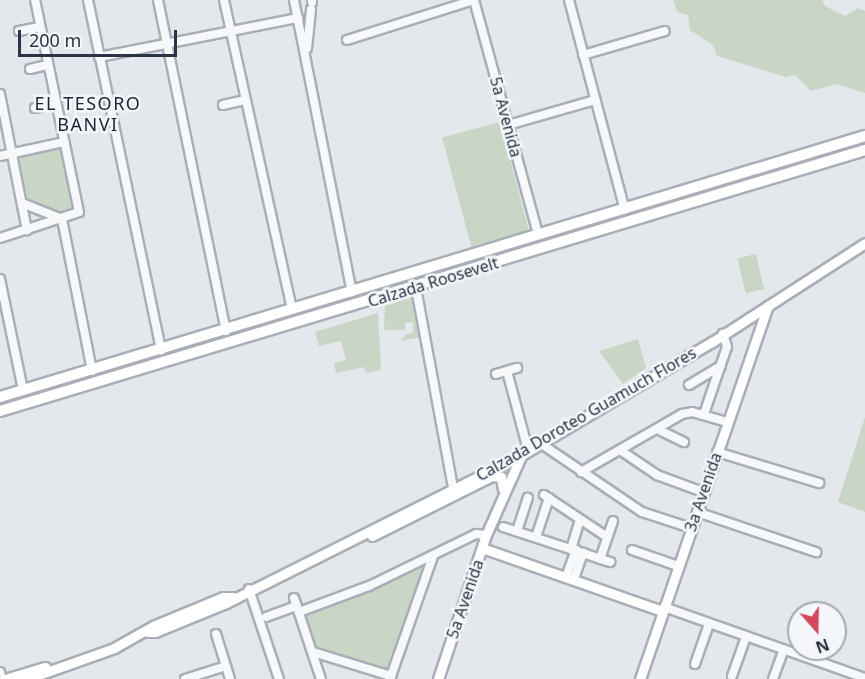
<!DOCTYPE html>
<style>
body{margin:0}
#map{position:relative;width:865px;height:679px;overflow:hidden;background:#e4e7ec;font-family:"Noto Sans",sans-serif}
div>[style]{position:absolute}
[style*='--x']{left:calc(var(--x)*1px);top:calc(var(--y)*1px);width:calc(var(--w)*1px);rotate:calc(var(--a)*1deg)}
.green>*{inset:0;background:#c9d6c5;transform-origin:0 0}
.roads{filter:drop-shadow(2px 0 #a9aeb7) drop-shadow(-2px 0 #a9aeb7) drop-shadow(0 2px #a9aeb7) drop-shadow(0 -2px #a9aeb7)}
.minor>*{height:8px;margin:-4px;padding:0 4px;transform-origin:4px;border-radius:4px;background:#f7f8fa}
.major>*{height:9px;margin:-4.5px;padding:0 4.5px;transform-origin:4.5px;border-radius:4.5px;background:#fff}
.highway>*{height:10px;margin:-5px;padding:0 5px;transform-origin:5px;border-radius:5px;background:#fff}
span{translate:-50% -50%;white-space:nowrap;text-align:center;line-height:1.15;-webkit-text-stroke:5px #f4f6f9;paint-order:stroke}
.street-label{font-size:16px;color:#2b3445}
.neighbourhood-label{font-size:18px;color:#1d2536;letter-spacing:1.5px}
.north{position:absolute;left:787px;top:601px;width:60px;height:60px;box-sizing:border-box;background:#f4f6f9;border:2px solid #a4a8b1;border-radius:50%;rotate:160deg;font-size:16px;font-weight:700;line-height:24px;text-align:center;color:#2b3445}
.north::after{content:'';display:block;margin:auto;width:21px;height:27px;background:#d1495b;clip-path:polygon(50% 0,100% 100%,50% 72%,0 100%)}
.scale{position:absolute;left:18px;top:30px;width:159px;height:27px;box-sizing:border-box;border:3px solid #2b3445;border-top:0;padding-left:8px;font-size:18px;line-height:21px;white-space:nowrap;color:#2b3445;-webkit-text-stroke:4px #f4f6f9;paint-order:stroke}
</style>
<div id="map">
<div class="green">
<div style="clip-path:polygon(673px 0,822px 0,825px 6px,845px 16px,858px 8px,865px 11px,865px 93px,837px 84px,811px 91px,795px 75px,786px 77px,717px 56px,713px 45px,690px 30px,688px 15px,677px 12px)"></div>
<div style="left:500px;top:122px;width:113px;height:60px;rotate:75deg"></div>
<div style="clip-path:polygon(63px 144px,77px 212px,62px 217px,24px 202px,14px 155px)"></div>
<div style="left:756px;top:254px;width:36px;height:19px;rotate:77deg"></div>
<div style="clip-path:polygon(411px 294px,415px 297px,422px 337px,401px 341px,406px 334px,413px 333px,413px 322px,405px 323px,405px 330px,384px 330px,385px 301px)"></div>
<div style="clip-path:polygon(378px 313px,381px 370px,366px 373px,364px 367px,336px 373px,334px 363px,346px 360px,341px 341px,319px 346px,315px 332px)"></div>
<div style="clip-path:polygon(638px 339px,646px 368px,623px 384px,599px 351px)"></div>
<div style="clip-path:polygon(865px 417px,865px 512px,838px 502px)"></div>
<div style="clip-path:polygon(424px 564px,388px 672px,316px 650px,303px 616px)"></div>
</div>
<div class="roads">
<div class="minor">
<div style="--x:88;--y:0;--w:358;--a:78.2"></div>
<div style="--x:158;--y:0;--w:338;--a:78.4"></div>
<div style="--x:224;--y:0;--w:317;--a:77.6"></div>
<div style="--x:294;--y:0;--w:298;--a:78.8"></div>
<div style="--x:474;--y:0;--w:243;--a:74.7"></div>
<div style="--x:569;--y:0;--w:217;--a:75.1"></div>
<div style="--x:312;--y:2;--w:2;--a:-90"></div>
<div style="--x:19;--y:31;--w:21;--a:-11"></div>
<div style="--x:347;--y:40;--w:133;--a:-17.5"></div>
<div style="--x:307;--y:48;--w:39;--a:-84"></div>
<div style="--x:583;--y:55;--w:85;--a:-16.3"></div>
<div style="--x:99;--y:57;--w:203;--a:-11.1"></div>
<div style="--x:30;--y:69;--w:18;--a:-13"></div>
<div style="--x:0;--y:94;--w:139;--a:78.8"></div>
<div style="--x:223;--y:105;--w:23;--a:-13"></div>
<div style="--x:35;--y:108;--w:22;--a:-13"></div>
<div style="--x:508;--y:125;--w:91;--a:-16"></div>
<div style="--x:0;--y:156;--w:66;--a:-12.3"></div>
<div style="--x:22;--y:203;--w:43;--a:21.8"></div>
<div style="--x:62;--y:219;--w:155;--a:78.8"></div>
<div style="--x:0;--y:238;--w:83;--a:-18.2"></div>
<div style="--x:79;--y:212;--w:217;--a:-101.7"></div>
<div style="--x:0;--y:279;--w:113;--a:78.3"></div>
<div style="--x:416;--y:288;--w:208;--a:79.5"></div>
<div style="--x:507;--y:371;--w:82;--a:75.1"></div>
<div style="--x:496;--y:374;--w:22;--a:-16"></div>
<div style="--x:689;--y:385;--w:37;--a:-31"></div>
<div style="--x:704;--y:414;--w:71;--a:-71.1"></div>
<div style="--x:727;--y:347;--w:14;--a:-107"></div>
<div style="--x:657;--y:429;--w:30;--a:26"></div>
<div style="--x:540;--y:443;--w:123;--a:34.1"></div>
<div style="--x:642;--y:512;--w:52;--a:18.1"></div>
<div style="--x:620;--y:450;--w:45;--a:34"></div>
<div style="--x:657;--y:475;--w:49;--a:20.3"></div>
<div style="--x:717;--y:452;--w:107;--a:16.9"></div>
<div style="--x:581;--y:472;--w:116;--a:-29.9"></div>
<div style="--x:682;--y:414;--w:10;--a:-11"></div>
<div style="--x:692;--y:412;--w:37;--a:16"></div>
<div style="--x:544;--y:495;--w:76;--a:33.7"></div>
<div style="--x:697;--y:512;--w:126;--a:18.6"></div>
<div style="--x:503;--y:527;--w:113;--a:18.1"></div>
<div style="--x:517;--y:531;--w:35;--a:-72"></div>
<div style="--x:536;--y:537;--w:41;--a:-71.6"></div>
<div style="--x:571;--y:549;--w:31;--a:-73"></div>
<div style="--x:632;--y:550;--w:49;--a:19.2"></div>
<div style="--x:600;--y:559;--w:40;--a:-71.1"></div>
<div style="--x:566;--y:577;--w:29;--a:-70"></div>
<div style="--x:574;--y:579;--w:28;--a:-71"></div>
<div style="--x:249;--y:589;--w:95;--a:71.6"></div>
<div style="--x:294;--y:598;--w:85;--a:71.6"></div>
<div style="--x:664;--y:607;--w:213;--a:19.5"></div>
<div style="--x:299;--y:612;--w:75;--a:-20.4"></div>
<div style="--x:369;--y:586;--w:119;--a:-25.9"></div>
<div style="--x:476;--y:534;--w:10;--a:6"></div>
<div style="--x:266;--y:617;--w:33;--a:-20"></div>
<div style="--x:216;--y:634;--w:47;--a:72.7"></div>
<div style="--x:313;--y:652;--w:82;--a:17.1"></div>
<div style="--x:695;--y:664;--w:42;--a:-70.7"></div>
<div style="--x:0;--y:672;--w:7;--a:74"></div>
<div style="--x:732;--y:676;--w:41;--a:-70.3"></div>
<div style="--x:185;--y:679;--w:43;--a:-17.6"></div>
<div style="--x:390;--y:679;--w:130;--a:-70.7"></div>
<div style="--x:773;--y:679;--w:30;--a:-70"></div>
</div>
<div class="major">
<div style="--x:372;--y:536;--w:134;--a:-26.6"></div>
<div style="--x:492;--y:476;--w:9;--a:6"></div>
<div style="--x:501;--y:477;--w:12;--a:81"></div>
<div style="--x:482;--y:548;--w:191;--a:19.3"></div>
<div style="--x:148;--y:632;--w:7;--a:0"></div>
<div style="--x:155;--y:632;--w:77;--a:-22.2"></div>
<div style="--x:226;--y:603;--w:332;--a:-26.6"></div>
<div style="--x:523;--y:454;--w:220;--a:-30.7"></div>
<div style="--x:712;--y:342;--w:182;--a:-32.9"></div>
<div style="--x:5;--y:679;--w:42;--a:-16.7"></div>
<div style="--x:27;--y:679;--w:92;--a:-19.6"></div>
<div style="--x:114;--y:648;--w:45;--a:-29.4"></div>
<div style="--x:153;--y:626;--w:76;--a:-22.5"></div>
<div style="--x:223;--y:597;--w:10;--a:0"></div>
<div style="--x:438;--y:679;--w:152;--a:-71.6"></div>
<div style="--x:486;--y:535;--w:86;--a:-66.1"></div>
<div style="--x:640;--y:679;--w:394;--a:-71.1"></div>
</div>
<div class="highway">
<div style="--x:0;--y:397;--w:904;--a:-16.79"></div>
<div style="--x:0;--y:411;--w:904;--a:-16.79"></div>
</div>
</div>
<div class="street-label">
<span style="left:506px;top:117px;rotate:75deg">5a Avenida</span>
<span style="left:433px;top:282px;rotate:-17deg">Calzada Roosevelt</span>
<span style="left:586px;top:414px;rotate:-30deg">Calzada Doroteo Guamuch Flores</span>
<span style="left:703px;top:492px;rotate:-71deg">3a Avenida</span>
<span style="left:465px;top:599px;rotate:-71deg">5a Avenida</span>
</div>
<div class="neighbourhood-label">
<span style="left:88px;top:114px">EL TESORO<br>BANVI</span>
</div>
<div class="north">N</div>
<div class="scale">200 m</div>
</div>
